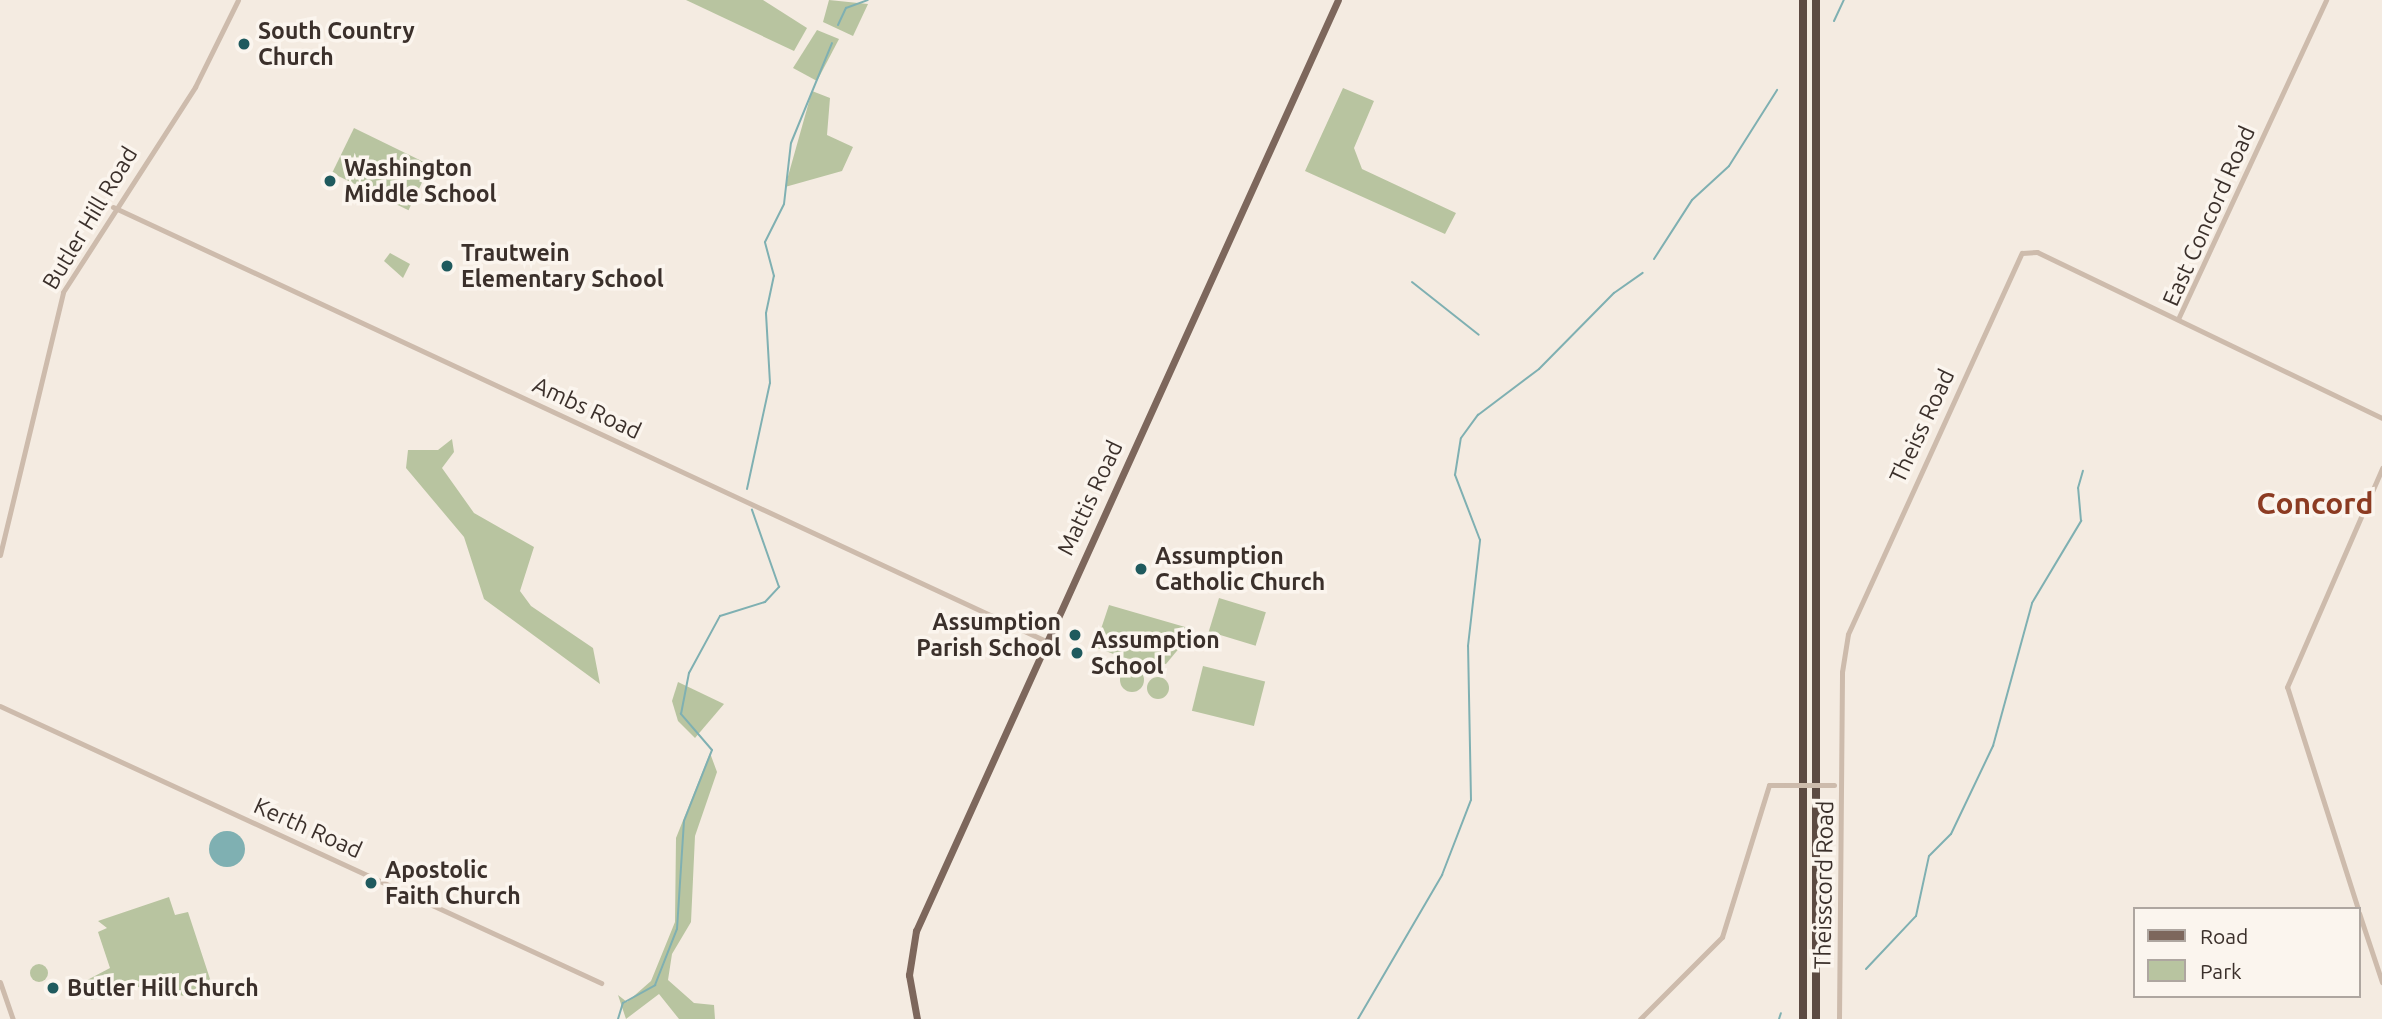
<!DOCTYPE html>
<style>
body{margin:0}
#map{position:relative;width:2382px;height:1019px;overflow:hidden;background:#f4ebe1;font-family:Ubuntu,sans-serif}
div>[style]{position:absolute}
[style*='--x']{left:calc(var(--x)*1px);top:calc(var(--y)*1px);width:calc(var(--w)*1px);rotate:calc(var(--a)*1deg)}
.green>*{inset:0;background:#b8c4a0;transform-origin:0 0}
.round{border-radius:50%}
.water>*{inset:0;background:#7fb0b2}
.stream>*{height:2px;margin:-1px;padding:0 1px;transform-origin:1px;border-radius:1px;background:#7fb0b2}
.minor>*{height:5px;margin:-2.5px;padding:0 2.5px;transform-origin:2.5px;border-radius:2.5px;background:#cdbbac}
.major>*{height:7px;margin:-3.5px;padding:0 3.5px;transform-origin:3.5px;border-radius:3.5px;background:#7d675c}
.highway>*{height:8px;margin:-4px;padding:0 4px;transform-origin:4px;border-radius:4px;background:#5c4a42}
.minor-bridge>*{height:5px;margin:-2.5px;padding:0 2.5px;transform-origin:2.5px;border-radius:2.5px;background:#cdbbac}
.dots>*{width:19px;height:19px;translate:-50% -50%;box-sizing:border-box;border:4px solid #fbf5ee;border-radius:50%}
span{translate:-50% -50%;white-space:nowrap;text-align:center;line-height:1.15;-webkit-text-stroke:7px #fbf5ee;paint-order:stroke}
.poi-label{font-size:23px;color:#3b302b;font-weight:700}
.left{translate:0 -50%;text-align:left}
.right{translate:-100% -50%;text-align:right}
.street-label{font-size:23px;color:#3b302b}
.district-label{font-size:30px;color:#8c3b22;font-weight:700}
.legend{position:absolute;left:2133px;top:907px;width:228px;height:91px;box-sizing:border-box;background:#fbf5ee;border:2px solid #aea6a0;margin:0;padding:9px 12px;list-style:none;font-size:21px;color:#3b302b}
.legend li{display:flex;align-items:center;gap:14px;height:35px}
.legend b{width:35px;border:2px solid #aea6a0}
</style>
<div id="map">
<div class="green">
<div style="clip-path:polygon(686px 0,763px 0,807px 28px,794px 51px)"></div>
<div style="clip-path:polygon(829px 0,868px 4px,853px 36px,823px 22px)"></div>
<div style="clip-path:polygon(817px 30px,839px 39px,817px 81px,793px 68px)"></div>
<div style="clip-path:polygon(1343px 88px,1374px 101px,1354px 148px,1362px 169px,1456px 213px,1445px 234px,1305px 171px)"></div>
<div style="clip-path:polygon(812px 91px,830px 98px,827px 135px,853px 147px,842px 171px,785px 187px)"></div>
<div style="left:354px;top:128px;width:85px;height:50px;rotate:26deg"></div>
<div style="clip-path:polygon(390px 253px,410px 264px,403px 278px,384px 261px)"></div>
<div style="clip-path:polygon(452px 439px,454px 452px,442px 468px,474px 513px,534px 547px,520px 591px,531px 606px,593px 648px,600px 684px,484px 599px,464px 537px,406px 468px,408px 450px,438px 450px)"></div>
<div style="left:1219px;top:598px;width:49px;height:35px;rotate:17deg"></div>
<div style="clip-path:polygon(1109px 605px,1192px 629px,1191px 634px,1166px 664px,1124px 658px,1095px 647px)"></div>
<div style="left:1203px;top:666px;width:64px;height:46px;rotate:14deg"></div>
<div class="round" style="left:1120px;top:668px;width:24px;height:24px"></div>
<div class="round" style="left:1147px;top:677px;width:22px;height:22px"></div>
<div style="clip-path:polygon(678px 682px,724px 704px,695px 738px,678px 721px,672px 701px)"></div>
<div style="clip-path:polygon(710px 753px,717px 772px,695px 836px,691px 922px,672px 954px,668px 980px,694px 1003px,714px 1005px,715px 1019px,679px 1019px,659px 994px,626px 1019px,618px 995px,627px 1002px,651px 981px,675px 922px,676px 838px)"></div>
<div style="clip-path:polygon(169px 897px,175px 915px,188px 912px,212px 985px,184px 996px,133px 986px,91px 1000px,85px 983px,74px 987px,110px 968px,98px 932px,107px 928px,98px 921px)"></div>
<div class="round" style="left:30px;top:964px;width:18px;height:18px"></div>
</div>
<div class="water">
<div class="round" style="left:209px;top:831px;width:36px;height:36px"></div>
</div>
<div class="stream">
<div style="--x:1834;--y:21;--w:23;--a:-65"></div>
<div style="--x:838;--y:25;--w:19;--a:-65"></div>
<div style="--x:846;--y:8;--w:23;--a:-20"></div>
<div style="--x:1654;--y:259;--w:70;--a:-57.2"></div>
<div style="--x:1692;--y:200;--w:50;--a:-42.6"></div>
<div style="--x:1729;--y:166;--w:90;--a:-57.7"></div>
<div style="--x:1412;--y:282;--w:85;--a:38.3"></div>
<div style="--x:747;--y:489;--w:108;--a:-77.8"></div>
<div style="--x:770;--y:383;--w:70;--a:-93.3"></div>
<div style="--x:766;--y:313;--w:38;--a:-78"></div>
<div style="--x:774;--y:276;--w:35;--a:-105"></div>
<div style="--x:765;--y:242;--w:42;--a:-63.4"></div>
<div style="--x:784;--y:204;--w:61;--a:-83.5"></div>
<div style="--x:791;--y:143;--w:108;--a:-67.7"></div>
<div style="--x:1866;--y:969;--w:73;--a:-46.7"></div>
<div style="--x:1916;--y:916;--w:61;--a:-77.8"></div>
<div style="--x:1929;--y:856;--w:31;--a:-45"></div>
<div style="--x:1951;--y:834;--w:98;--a:-64.5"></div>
<div style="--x:1993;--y:746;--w:148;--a:-74.7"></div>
<div style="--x:2032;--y:603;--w:96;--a:-59.1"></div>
<div style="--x:2081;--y:521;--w:33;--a:-95"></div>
<div style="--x:2078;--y:488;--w:18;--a:-74"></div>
<div style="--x:618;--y:1019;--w:17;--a:-73"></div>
<div style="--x:623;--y:1003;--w:37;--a:-29"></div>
<div style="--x:655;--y:985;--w:60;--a:-68.6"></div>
<div style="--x:677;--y:929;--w:108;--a:-86.3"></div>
<div style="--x:684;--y:821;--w:76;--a:-68.5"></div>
<div style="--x:712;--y:750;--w:48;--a:-130.7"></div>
<div style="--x:681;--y:714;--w:42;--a:-79"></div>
<div style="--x:689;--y:673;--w:65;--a:-61.5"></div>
<div style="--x:720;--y:616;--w:47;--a:-17.3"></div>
<div style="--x:765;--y:602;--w:21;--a:-47"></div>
<div style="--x:779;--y:587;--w:82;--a:-109.3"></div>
<div style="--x:1358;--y:1019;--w:167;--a:-59.7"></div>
<div style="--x:1442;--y:875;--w:80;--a:-68.9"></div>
<div style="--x:1471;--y:800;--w:154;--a:-91.1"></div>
<div style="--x:1468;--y:646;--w:107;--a:-83.5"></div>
<div style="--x:1480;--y:540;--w:70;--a:-111"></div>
<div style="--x:1455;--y:475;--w:37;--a:-81"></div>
<div style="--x:1461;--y:438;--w:29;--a:-54"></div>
<div style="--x:1478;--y:415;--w:76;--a:-37"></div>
<div style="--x:1539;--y:369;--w:107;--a:-45.4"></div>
<div style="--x:1614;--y:293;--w:35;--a:-35"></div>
<div style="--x:1779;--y:1019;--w:6;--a:-72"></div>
</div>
<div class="minor">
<div style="--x:113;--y:207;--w:1029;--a:24.95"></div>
<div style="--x:2178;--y:319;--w:352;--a:-65.1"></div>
<div style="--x:0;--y:555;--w:270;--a:-76.5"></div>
<div style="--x:63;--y:292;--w:244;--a:-57.2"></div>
<div style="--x:195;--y:87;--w:97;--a:-63.7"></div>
<div style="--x:0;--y:706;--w:662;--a:24.74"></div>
<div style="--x:2358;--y:909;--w:233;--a:-107.7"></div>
<div style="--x:2287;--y:687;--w:239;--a:-66.5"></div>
<div style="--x:2359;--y:913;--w:73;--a:71.6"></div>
<div style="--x:0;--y:982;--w:39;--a:71"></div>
<div style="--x:1640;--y:1019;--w:116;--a:-45"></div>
<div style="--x:1722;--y:937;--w:159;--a:-72.8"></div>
<div style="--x:1769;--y:785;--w:17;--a:0"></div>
<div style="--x:1839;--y:1019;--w:347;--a:-89.5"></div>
<div style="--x:1842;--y:672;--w:38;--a:-81"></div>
<div style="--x:1848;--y:634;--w:419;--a:-65.5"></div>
<div style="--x:2022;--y:253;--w:15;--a:-4"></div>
<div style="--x:2037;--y:252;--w:383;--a:25.7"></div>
</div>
<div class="major">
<div style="--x:917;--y:1019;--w:45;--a:-100.3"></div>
<div style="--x:909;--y:975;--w:45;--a:-81"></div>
<div style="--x:916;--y:931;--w:1022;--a:-65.62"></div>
</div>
<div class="highway">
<div style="--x:1803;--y:1019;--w:1019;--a:-90"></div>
<div style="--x:1816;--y:1019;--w:1019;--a:-90"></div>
</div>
<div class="minor-bridge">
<div style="--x:1786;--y:785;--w:48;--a:0"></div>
</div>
<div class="dots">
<div style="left:244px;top:44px;background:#1f5a5e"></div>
<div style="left:330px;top:181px;background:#1f5a5e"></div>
<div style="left:447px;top:266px;background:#1f5a5e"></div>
<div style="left:1141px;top:569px;background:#1f5a5e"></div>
<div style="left:1075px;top:635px;background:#1f5a5e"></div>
<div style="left:1077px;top:653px;background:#1f5a5e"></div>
<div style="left:371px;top:883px;background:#1f5a5e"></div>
<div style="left:53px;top:988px;background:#1f5a5e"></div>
</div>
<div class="poi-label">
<span class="left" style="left:258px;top:44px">South Country<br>Church</span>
<span class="left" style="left:344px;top:181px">Washington<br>Middle School</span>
<span class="left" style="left:461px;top:266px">Trautwein<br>Elementary School</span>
<span class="left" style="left:1155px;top:569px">Assumption<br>Catholic Church</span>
<span class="right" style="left:1061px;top:635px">Assumption<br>Parish School</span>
<span class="left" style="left:1091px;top:653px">Assumption<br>School</span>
<span class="left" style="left:385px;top:883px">Apostolic<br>Faith Church</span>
<span class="left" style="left:67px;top:988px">Butler Hill Church</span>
</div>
<div class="street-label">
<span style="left:2209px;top:216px;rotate:-66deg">East Concord Road</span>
<span style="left:90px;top:218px;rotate:-59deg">Butler Hill Road</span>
<span style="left:587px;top:408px;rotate:25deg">Ambs Road</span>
<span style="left:1922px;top:426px;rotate:-65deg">Theiss Road</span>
<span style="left:1090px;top:498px;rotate:-65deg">Mattis Road</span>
<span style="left:308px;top:828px;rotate:24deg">Kerth Road</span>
<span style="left:1824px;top:885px;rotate:-89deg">Theisscord Road</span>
</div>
<div class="district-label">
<span style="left:2315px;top:503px">Concord</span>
</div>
<ul class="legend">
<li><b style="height:9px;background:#7d675c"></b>Road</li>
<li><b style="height:19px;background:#b8c4a0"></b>Park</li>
</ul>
</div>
